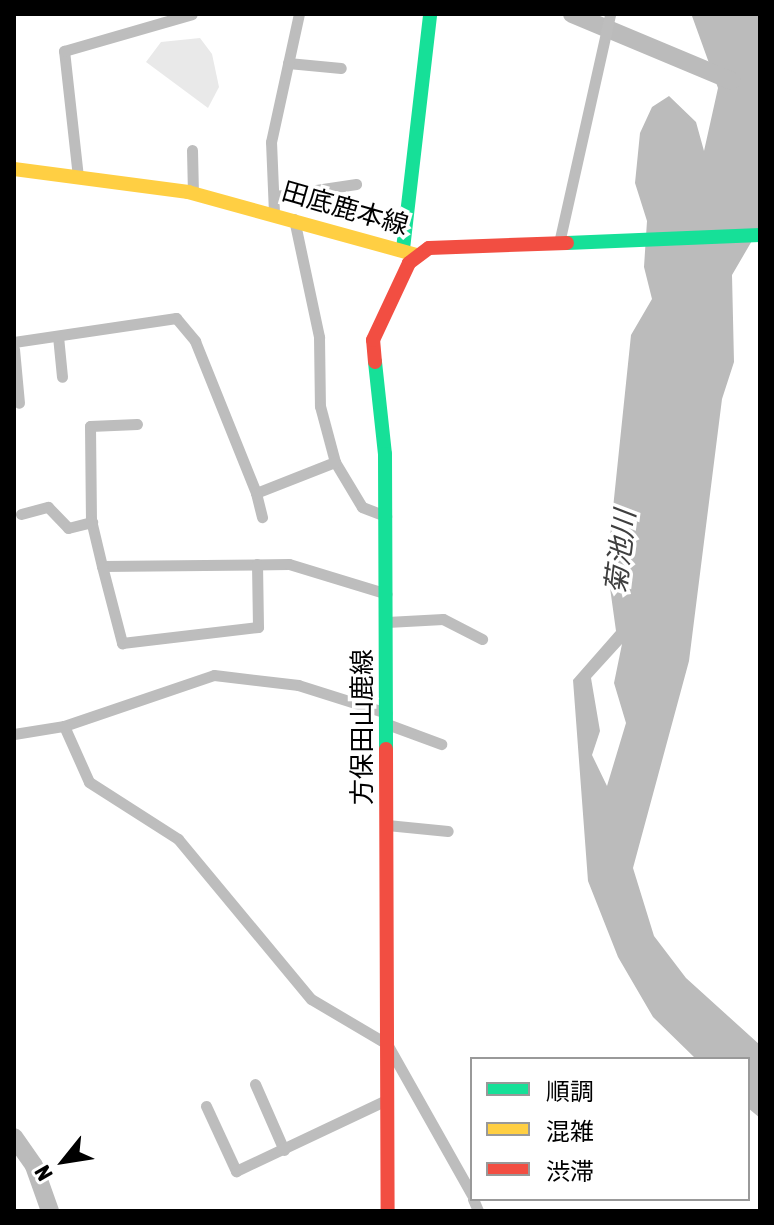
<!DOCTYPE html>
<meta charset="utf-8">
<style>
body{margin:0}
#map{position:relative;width:774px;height:1225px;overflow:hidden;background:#fff;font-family:"Asap Condensed","Noto Sans JP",sans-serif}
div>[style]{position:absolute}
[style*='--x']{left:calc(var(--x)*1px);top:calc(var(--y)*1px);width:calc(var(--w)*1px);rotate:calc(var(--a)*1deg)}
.green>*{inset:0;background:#e9e9e9}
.water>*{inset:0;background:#bbb}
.river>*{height:18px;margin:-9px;padding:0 9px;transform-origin:9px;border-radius:9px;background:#bbb}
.street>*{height:11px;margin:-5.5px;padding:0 5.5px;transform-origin:5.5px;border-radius:5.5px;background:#bdbdbd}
.fast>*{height:14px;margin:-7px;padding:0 7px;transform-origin:7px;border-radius:7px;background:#16e098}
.slow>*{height:14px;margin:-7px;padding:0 7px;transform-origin:7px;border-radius:7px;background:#ffcf43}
.jam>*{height:14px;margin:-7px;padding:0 7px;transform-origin:7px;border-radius:7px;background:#f24e42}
span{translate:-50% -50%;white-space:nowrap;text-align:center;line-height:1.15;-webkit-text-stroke:7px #fff;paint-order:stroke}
.street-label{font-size:26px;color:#000}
.water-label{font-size:28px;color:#3f3f3f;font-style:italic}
.frame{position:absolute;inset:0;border:16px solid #000;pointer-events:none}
.legend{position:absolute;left:470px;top:1057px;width:280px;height:144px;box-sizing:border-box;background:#fff;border:2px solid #999;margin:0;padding:10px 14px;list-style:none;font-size:24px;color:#000}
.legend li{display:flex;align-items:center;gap:16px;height:40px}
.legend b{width:40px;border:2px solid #999}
.north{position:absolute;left:24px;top:1121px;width:80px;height:80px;-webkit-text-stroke:6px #fff;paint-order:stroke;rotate:240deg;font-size:22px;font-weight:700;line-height:32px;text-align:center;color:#000}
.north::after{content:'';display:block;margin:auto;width:28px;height:36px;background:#000;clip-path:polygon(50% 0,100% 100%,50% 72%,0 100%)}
</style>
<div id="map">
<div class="green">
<div style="clip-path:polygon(200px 38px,212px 54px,219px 87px,208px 108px,146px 62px,161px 42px)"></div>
</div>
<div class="water">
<div style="clip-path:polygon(evenodd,760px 14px,760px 227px,732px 275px,734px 362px,722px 399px,689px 661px,633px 868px,654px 936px,686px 978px,760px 1045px,760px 1118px,748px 1108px,748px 1059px,696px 1059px,653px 1017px,618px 957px,588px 881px,573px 680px,616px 631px,607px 566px,631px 335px,652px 299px,644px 267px,647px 221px,635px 183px,640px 133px,652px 107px,669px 96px,696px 122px,704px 151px,718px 88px,692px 16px,760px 14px,622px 644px,614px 683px,626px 723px,607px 786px,592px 755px,600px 731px,591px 678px,622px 644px)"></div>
</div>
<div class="river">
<div style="--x:572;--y:14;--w:173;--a:22.7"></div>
<div style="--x:14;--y:1137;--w:35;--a:55"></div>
<div style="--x:34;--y:1166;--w:48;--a:70.4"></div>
</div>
<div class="street">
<div style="--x:288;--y:63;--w:53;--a:5.4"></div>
<div style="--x:192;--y:150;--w:43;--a:88.7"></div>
<div style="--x:78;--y:177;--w:127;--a:-96.3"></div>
<div style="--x:64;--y:51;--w:133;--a:-16.1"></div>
<div style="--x:276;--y:196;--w:81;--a:-8.5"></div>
<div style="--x:274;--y:213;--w:71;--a:-92.4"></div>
<div style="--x:271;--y:142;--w:131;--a:-77.7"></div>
<div style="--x:294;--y:219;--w:121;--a:78"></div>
<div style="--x:319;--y:337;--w:69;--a:89.2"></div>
<div style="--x:320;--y:406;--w:58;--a:75"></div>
<div style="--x:335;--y:462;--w:52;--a:59"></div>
<div style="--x:362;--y:507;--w:26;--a:21"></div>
<div style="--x:559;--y:243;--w:235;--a:-77.4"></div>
<div style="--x:58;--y:336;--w:41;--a:84.4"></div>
<div style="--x:14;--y:342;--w:164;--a:-8.4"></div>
<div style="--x:176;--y:318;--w:30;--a:50"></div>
<div style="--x:195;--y:341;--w:164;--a:68.1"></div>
<div style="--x:256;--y:493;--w:85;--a:-21.4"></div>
<div style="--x:14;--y:349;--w:54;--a:84.7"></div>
<div style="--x:137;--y:424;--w:47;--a:177.6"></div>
<div style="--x:90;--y:426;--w:94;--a:89.4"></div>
<div style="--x:91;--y:520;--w:47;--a:76.6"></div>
<div style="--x:102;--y:566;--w:187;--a:-0.6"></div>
<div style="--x:289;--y:564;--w:102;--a:17"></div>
<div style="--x:256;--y:493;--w:25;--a:76"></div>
<div style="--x:21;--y:514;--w:28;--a:-15"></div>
<div style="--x:48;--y:507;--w:29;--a:46"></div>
<div style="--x:68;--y:528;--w:25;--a:-14"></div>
<div style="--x:102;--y:566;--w:80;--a:75.4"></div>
<div style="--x:122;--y:643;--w:137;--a:-6.7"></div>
<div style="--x:258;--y:627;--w:63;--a:-90.9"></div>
<div style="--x:387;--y:622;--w:56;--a:-3.1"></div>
<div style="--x:443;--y:619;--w:44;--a:27.1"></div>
<div style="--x:387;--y:724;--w:58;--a:20.3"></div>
<div style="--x:64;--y:726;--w:158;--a:-18.8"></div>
<div style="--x:214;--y:675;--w:85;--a:6.8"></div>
<div style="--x:298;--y:685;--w:93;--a:17.5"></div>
<div style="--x:14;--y:734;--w:51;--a:-9.1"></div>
<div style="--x:64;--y:726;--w:61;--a:65.9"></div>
<div style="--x:89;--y:782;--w:106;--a:32.6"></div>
<div style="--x:178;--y:839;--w:208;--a:50.3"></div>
<div style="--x:311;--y:999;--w:88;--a:30.6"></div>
<div style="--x:387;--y:1044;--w:173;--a:60.6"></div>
<div style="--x:387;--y:825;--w:61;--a:5.6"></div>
<div style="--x:255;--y:1084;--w:72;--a:66.3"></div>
<div style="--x:206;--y:1106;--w:72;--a:65.2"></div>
<div style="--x:236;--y:1171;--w:168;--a:-25.3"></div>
<div style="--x:473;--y:1199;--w:13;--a:67"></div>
</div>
<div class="fast">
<div style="--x:567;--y:243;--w:193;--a:-2.4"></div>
<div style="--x:403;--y:249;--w:237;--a:-83.4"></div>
<div style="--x:375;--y:362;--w:93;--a:83.8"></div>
<div style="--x:385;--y:454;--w:295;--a:89.8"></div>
</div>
<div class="slow">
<div style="--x:14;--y:169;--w:176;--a:7.5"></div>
<div style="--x:188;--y:192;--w:237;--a:15.4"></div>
</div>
<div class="jam">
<div style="--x:375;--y:362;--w:22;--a:-95"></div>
<div style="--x:373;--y:340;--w:85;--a:-64.9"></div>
<div style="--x:409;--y:263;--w:25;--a:-37"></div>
<div style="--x:429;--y:248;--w:138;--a:-2.1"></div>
<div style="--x:386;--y:749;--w:462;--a:89.8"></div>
</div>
<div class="street-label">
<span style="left:345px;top:209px;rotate:16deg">田底鹿本線</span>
<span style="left:363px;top:727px;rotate:-90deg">方保田山鹿線</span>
</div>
<div class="water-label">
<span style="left:620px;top:552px;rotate:-83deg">菊池川</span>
</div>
<div class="frame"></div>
<ul class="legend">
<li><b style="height:10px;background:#16e098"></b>順調</li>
<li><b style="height:10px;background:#ffcf43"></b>混雑</li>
<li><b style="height:10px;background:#f24e42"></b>渋滞</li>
</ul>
<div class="north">N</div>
</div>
